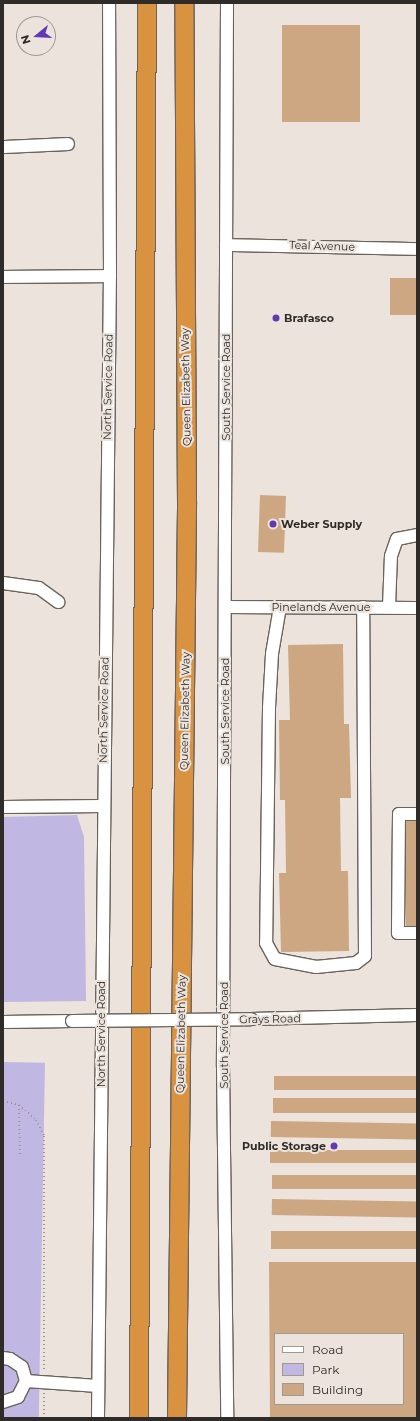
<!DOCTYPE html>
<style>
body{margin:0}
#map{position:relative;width:420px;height:1421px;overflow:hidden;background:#ebe3dc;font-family:Montserrat,sans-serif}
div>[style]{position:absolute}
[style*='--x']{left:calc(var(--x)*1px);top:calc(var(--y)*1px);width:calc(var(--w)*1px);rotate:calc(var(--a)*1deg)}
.green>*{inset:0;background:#c0b8e2;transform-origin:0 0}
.building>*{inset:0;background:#cca781;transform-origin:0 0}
.path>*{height:2px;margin-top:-1px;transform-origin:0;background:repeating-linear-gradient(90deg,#9c9691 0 1px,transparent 0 4px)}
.roads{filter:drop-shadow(1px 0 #6a635d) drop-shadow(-1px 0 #6a635d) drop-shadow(0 1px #6a635d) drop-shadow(0 -1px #6a635d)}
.minor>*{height:12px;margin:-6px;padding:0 6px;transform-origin:6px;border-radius:6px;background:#fff}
.highway>*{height:18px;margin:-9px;padding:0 9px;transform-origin:9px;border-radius:9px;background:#d99240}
.bridges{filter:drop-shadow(1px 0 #6a635d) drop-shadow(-1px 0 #6a635d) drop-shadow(0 1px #6a635d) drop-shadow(0 -1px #6a635d)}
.minor-bridge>*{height:12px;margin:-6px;padding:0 6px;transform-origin:6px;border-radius:6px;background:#fff}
.dots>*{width:11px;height:11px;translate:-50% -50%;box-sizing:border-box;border:2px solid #ebe3dc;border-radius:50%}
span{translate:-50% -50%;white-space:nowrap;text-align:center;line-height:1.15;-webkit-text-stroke:4px #ebe3dc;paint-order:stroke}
.street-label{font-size:11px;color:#2e2b28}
.poi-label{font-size:11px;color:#2e2b28;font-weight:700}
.left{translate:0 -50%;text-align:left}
.right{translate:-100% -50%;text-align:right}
.frame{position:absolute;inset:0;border:4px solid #2e2b28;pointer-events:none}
.legend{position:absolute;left:274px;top:1333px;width:130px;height:72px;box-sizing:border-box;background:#ebe3dc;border:1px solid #9f9994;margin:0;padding:5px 7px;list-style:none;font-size:12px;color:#2e2b28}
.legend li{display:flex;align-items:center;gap:8px;height:20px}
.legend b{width:20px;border:1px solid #9f9994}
.north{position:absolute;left:16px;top:16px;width:40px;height:40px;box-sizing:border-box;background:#ebe3dc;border:1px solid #9f9994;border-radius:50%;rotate:252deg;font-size:11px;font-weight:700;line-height:16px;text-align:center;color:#2e2b28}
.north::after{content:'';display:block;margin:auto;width:14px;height:18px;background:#6139b1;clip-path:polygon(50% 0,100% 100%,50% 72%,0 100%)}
</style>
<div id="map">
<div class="green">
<div style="clip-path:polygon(77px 815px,84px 837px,86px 1001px,3px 1002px,3px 817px)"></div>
<div style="left:3px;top:1062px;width:42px;height:356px;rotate:1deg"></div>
</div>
<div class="building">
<div style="left:282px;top:25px;width:78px;height:97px"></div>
<div style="left:417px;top:278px;width:37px;height:27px;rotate:90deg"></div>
<div style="left:260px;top:495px;width:26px;height:57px;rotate:2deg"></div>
<div style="clip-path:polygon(343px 644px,344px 724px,349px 724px,351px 798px,340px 798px,341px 871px,348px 871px,349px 951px,281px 952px,279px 873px,286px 873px,285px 800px,280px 800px,279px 720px,290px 720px,288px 645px)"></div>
<div style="clip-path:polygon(404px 819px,417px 819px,417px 927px,406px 927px)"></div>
<div style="left:274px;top:1076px;width:143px;height:14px"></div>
<div style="left:273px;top:1098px;width:144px;height:15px"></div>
<div style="left:271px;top:1121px;width:146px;height:16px;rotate:1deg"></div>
<div style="left:270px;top:1150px;width:147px;height:13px"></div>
<div style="left:272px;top:1175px;width:145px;height:14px"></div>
<div style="left:272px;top:1199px;width:145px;height:16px;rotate:1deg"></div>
<div style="left:271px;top:1231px;width:146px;height:18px"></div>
<div style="clip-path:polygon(evenodd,269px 1262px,417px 1262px,417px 1418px,270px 1418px,269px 1262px,275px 1334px,403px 1334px,403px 1404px,275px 1404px,275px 1334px)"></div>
</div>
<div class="path">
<div style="--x:3;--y:1101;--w:16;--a:14"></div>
<div style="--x:19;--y:1105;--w:23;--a:41"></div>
<div style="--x:36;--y:1120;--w:18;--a:63"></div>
<div style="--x:44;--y:1136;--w:235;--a:90"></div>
<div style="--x:19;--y:1105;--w:52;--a:88.9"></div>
<div style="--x:44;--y:1418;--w:25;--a:-90"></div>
</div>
<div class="roads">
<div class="minor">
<div style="--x:227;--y:3;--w:1064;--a:90.22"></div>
<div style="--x:223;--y:1067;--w:351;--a:89.3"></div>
<div style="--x:3;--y:147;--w:65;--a:-2.6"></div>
<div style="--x:226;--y:245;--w:191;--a:1.2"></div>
<div style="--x:3;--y:277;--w:107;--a:-0.5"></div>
<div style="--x:3;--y:583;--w:36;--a:8"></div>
<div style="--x:39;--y:588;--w:24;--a:36"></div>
<div style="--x:225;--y:607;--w:192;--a:0.3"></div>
<div style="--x:280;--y:607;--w:48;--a:99.7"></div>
<div style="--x:272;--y:654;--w:54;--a:93.2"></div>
<div style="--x:269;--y:708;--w:235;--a:90.7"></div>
<div style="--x:266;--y:943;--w:18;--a:61"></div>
<div style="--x:275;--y:959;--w:42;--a:11"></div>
<div style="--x:316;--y:967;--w:40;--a:-5.7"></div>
<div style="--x:356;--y:963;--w:11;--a:-38"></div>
<div style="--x:365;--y:956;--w:349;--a:-90.3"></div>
<div style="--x:389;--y:607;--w:51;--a:-87.8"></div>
<div style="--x:391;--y:556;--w:18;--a:-71"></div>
<div style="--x:397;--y:539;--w:20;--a:-11"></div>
<div style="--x:3;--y:807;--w:99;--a:-0.6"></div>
<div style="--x:417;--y:814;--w:18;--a:180"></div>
<div style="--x:399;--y:814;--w:119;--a:90.5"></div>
<div style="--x:398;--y:933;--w:19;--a:0"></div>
<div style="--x:251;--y:1019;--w:166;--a:-1.4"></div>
<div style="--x:3;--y:1022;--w:69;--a:-0.8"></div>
<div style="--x:3;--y:1358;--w:7;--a:8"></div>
<div style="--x:10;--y:1359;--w:14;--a:34"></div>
<div style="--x:22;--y:1367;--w:15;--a:74"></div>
<div style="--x:26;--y:1381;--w:18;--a:117"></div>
<div style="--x:18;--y:1397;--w:16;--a:162"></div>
<div style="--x:26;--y:1381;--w:72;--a:4"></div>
<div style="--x:98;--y:1418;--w:1142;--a:-89.4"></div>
<div style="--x:110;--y:276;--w:273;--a:-90.2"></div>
</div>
<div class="highway">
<div style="--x:139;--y:1418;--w:1415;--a:-89.68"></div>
<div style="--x:177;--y:1418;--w:916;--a:-89.37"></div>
<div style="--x:187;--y:502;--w:499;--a:-90.3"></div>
</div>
</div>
<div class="bridges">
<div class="minor-bridge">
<div style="--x:72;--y:1021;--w:179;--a:-0.6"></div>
</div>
</div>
<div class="dots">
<div style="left:276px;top:318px;background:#6139b1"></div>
<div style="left:273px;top:524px;background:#6139b1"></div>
<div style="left:334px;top:1146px;background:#6139b1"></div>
</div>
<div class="street-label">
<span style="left:322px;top:246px;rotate:2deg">Teal Avenue</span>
<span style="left:108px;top:387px;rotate:-89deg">North Service Road</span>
<span style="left:186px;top:387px;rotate:-91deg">Queen Elizabeth Way</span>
<span style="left:226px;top:387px;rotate:-90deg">South Service Road</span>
<span style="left:321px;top:607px">Pinelands Avenue</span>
<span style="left:104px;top:710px;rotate:-89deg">North Service Road</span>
<span style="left:185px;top:711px;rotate:-89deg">Queen Elizabeth Way</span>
<span style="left:225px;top:711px;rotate:-90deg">South Service Road</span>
<span style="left:270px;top:1019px;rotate:-1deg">Grays Road</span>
<span style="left:101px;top:1034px;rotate:-90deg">North Service Road</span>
<span style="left:181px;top:1034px;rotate:-89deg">Queen Elizabeth Way</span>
<span style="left:224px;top:1035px;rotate:-90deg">South Service Road</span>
</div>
<div class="poi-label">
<span class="left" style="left:284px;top:318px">Brafasco</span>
<span class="left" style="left:281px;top:524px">Weber Supply</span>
<span class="right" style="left:326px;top:1146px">Public Storage</span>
</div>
<div class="frame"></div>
<ul class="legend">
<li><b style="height:5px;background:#fff"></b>Road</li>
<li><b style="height:11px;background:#c0b8e2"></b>Park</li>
<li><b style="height:11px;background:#cca781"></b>Building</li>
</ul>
<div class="north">N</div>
</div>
